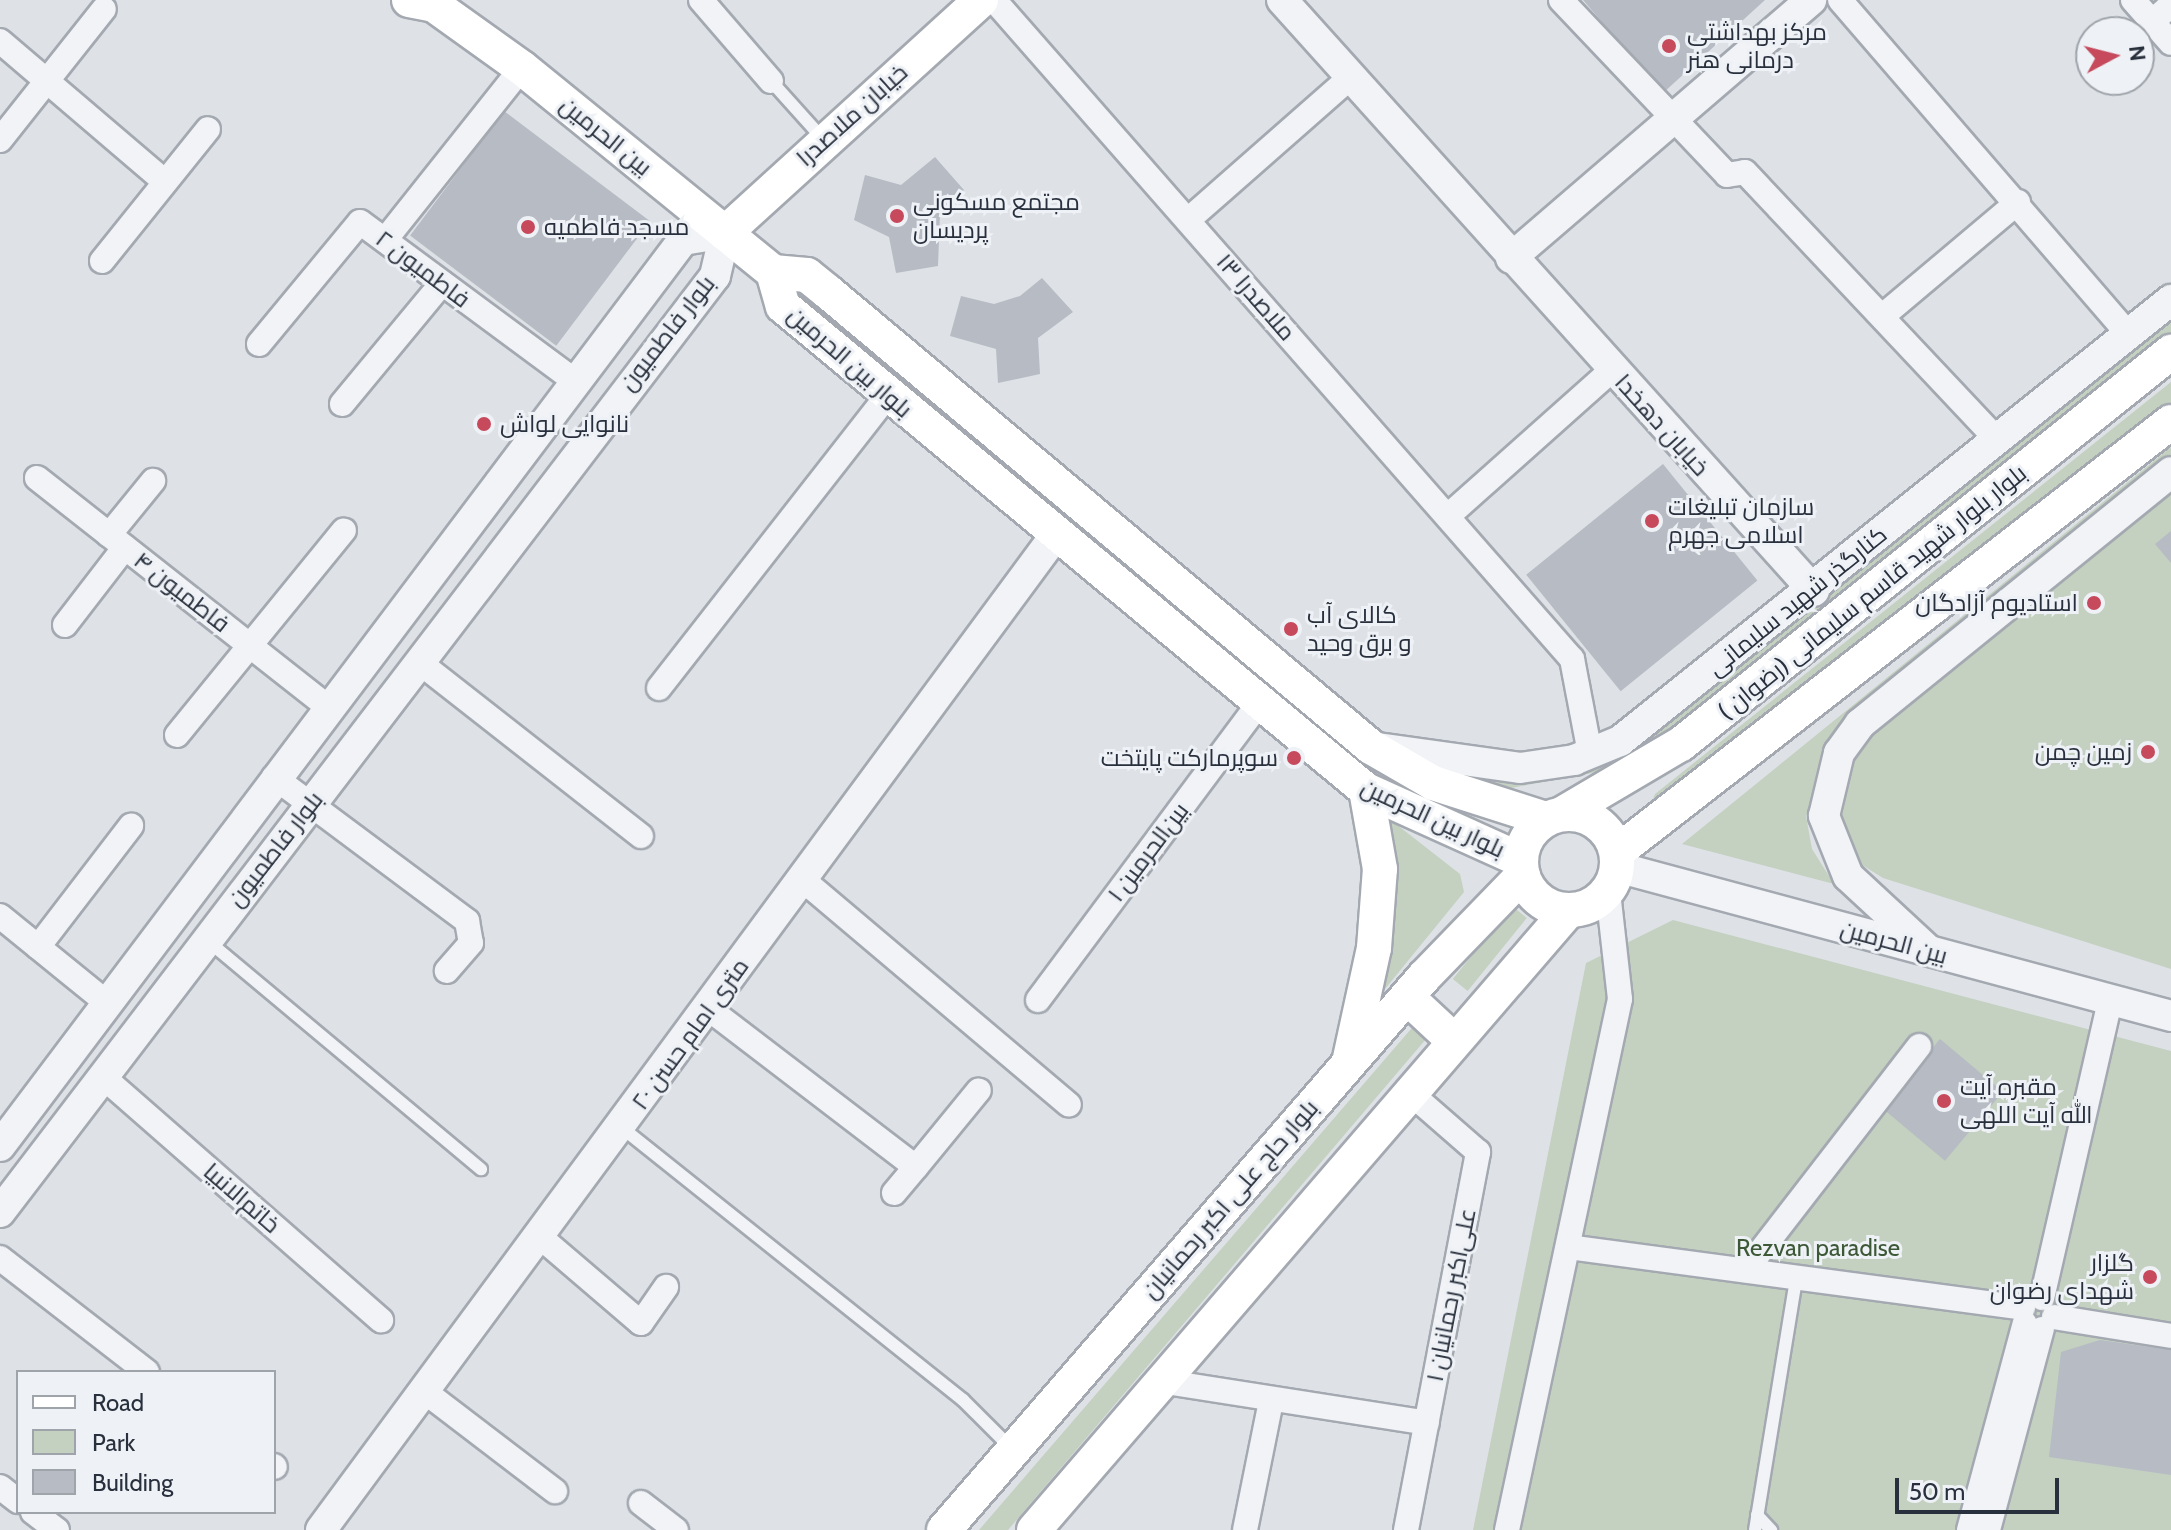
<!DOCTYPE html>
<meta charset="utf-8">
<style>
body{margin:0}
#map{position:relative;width:2171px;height:1530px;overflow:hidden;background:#dee2e7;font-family:Cabin,Cairo,sans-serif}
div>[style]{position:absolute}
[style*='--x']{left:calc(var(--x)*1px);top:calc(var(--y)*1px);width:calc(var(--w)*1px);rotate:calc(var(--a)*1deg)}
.green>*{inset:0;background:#c4d0c0;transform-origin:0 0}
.building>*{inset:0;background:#b6bbc4;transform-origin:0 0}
.roads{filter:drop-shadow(2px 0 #a4a9b1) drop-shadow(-2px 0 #a4a9b1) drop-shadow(0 2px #a4a9b1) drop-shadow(0 -2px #a4a9b1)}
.service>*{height:12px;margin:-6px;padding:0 6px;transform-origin:6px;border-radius:6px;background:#f1f3f6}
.minor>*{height:24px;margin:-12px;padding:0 12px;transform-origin:12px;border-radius:12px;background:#f1f3f6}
.tertiary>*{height:30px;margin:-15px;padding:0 15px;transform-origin:15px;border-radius:15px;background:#f1f3f6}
.secondary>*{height:34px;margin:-17px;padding:0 17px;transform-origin:17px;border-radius:17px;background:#fff}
.secondary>.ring{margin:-17px;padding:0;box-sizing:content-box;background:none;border:34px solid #fff;border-radius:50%}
.dots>*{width:22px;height:22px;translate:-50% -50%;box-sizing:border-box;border:4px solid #eef1f5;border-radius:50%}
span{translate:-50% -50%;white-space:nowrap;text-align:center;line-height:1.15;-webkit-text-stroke:6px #eef1f5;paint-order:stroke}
.poi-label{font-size:24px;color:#28303d}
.left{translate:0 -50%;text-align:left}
.right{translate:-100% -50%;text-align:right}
.street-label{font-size:24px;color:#28303d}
.park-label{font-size:24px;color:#3d5837}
.legend{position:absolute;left:16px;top:1370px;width:260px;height:144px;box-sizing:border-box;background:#eef1f5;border:2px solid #9fa4ab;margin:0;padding:10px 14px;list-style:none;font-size:24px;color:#28303d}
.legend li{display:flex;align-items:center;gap:16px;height:40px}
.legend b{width:40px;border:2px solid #9fa4ab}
.north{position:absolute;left:2075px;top:16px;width:80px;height:80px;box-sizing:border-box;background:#eef1f5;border:2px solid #9fa4ab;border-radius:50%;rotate:83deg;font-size:22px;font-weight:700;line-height:32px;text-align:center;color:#28303d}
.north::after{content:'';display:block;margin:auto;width:28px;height:36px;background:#c6495c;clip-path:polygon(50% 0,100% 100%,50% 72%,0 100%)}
.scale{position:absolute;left:1895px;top:1478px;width:164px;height:36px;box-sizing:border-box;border:4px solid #28303d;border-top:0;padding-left:10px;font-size:24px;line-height:28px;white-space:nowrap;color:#28303d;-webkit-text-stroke:6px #eef1f5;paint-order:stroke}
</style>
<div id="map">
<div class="green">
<div style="clip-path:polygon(807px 290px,1297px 697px,1306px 717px,1285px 711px,798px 302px,798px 292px)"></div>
<div style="clip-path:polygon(2171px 318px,2171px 335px,1642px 752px,1598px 772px,1511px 788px,1422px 770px,1582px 765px)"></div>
<div style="clip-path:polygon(2171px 382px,2171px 407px,1650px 807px,1655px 794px)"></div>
<div style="clip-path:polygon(2171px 447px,2171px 461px,1829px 751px,1806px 816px,1812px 849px,1834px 884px,1682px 844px)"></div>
<div style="clip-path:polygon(2171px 479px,2171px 969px,1883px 878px,1851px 858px,1839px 814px,1846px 754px)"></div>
<div style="clip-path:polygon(1387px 817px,1460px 874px,1464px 892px,1376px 1000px)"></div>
<div style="left:1512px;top:906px;width:19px;height:94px;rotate:39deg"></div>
<div style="clip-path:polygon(1673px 920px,2171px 1051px,2171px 1530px,1473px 1530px,1586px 963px)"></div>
<div style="clip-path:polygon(1417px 1022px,1426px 1039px,1008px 1530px,979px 1530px)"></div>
</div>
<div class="building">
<div style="clip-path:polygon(1583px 0,1765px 0,1663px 93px)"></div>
<div style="left:504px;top:111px;width:183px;height:156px;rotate:37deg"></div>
<div style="clip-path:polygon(935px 157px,964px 190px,940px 212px,938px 266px,896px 273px,889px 237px,854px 220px,865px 175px,901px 185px)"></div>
<div style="clip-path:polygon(1042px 278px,1073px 312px,1038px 338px,1040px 374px,998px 383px,996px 349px,950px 336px,961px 296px,994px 304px,1020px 296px)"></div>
<div style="left:1663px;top:464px;width:150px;height:176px;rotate:51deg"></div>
<div style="clip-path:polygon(2171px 531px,2171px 563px,2155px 544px)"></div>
<div style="left:1940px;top:1039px;width:82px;height:90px;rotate:40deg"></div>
<div style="clip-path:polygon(2100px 1340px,2171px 1350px,2171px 1475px,2049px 1457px,2061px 1352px)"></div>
</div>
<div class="roads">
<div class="service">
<div style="--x:771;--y:81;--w:79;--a:48.1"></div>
<div style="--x:208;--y:941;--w:356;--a:39.9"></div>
<div style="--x:621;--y:1127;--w:438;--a:38.6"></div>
<div style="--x:963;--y:1400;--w:68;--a:45"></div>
<div style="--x:1757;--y:1515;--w:21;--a:47"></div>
<div style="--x:1755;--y:1530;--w:253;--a:-80.7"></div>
</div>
<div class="minor">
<div style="--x:701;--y:0;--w:107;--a:49.2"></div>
<div style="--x:994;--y:0;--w:877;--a:48.75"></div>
<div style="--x:1572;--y:659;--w:96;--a:79.2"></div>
<div style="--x:1561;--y:0;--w:241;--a:46.5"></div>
<div style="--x:1727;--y:175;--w:18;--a:-9"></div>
<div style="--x:1745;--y:172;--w:364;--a:46.7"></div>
<div style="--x:1840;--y:0;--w:439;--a:49.2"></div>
<div style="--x:2133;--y:0;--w:57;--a:48.5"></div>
<div style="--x:2152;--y:22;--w:25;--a:-42"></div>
<div style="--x:0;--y:41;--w:214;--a:40.5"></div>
<div style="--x:0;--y:140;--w:167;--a:-51.6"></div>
<div style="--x:1188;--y:220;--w:217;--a:-41.3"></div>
<div style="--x:385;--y:240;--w:220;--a:-51.5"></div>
<div style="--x:102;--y:261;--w:169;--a:-51.2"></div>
<div style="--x:1885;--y:314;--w:174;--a:-40.1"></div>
<div style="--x:259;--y:344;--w:158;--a:-50.4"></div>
<div style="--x:360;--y:222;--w:269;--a:36.5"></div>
<div style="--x:342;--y:404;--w:157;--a:-50.4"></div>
<div style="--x:37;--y:478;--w:370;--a:38.2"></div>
<div style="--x:1448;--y:516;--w:220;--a:-41.7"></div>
<div style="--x:109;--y:535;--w:70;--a:-50.8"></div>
<div style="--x:65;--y:625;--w:98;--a:-52.4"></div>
<div style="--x:419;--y:662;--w:282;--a:38.1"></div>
<div style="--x:659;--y:688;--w:372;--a:-52"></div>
<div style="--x:177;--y:735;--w:264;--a:-50.8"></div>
<div style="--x:274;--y:777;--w:241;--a:36.7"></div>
<div style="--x:467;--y:921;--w:22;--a:80"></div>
<div style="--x:471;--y:943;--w:37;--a:131"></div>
<div style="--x:803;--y:880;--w:348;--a:40.2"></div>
<div style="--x:0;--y:916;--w:136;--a:39.1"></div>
<div style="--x:38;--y:947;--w:153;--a:-52.5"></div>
<div style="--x:1038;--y:1000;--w:369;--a:-53.3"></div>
<div style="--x:709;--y:1009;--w:260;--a:37.4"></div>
<div style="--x:916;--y:1167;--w:99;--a:-50.7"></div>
<div style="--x:102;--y:1076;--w:371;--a:41.2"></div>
<div style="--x:894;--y:1193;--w:34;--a:-50"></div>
<div style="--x:539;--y:1236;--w:134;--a:40.5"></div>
<div style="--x:641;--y:1323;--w:44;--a:-55.2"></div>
<div style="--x:1568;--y:1247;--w:459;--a:7.6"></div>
<div style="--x:0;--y:1258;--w:186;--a:37.8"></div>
<div style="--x:1746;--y:1270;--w:283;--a:-52.3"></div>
<div style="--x:2042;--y:1298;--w:306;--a:-77.1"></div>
<div style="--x:2054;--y:1317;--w:119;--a:9.2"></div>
<div style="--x:1160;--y:1381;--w:270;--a:8.9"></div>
<div style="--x:424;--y:1391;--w:165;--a:37.4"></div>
<div style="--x:274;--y:1466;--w:1;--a:45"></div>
<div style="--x:0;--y:1487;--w:23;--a:38"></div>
<div style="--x:641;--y:1503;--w:44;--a:37.6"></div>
<div style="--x:33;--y:1512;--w:30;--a:37"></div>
<div style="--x:1245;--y:1530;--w:132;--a:-78.6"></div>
<div style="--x:1406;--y:1530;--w:385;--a:-79.2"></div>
<div style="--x:1478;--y:1152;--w:94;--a:-138.9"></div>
<div style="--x:1507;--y:1530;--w:543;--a:-77.99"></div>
<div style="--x:1620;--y:999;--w:108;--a:-96.4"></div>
<div style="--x:1969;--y:1530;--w:214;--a:-74.9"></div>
<div style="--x:1988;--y:1530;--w:208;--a:-75"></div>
</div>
<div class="tertiary">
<div style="--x:1282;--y:0;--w:795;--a:48.01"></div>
<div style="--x:1511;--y:258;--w:396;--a:-40.7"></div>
<div style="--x:1378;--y:748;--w:143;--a:8"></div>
<div style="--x:1520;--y:768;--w:55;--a:-8.4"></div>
<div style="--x:1574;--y:760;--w:50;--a:-22.4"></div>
<div style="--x:1620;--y:741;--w:706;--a:-38.67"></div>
<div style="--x:1617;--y:867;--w:574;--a:15.05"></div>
<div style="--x:1929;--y:951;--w:110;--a:-137.2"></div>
<div style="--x:1848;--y:876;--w:65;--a:-111.8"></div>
<div style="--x:1824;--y:816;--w:65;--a:-76.6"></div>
<div style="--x:1839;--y:753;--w:36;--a:-54"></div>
<div style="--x:1860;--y:724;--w:400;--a:-39"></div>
<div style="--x:0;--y:1146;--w:1135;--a:-52.99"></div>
<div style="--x:683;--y:240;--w:43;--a:-9.5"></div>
<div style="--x:725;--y:233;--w:44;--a:103.1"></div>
<div style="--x:715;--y:276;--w:1178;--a:127.38"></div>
<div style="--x:321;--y:1530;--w:1236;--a:-53.56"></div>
</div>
<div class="secondary">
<div style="--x:409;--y:0;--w:25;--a:11"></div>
<div style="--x:434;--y:5;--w:108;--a:35.6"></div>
<div style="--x:522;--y:68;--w:323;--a:39.1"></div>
<div style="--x:725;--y:233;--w:346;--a:-42.3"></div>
<div style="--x:773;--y:272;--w:35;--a:74"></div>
<div style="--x:783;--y:306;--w:758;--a:39.7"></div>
<div style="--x:1366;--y:790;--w:170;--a:24.3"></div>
<div style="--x:773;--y:272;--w:34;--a:5"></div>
<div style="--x:807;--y:275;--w:27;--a:39"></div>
<div style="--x:828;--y:292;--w:708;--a:39.96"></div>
<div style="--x:1371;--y:747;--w:72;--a:30.1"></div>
<div style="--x:1433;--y:783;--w:119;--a:17.7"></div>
<div style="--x:1562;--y:814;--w:138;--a:-30.5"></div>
<div style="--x:1681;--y:744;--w:628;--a:-38.66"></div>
<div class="ring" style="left:1521px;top:814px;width:62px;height:62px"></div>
<div style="--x:1617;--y:852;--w:701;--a:-37.82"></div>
<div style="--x:1407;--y:997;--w:62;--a:43"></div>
<div style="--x:1350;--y:1058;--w:113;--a:-77.7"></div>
<div style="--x:1374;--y:948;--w:79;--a:-85.7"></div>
<div style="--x:1380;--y:869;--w:80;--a:-100"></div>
<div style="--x:944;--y:1530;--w:732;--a:-49.04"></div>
<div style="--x:1424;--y:977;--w:142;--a:-45.9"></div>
<div style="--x:1034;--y:1530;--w:818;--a:-49.22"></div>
</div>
</div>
<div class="dots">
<div style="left:1669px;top:46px;background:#c6495c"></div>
<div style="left:897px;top:216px;background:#c6495c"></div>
<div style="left:528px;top:227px;background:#c6495c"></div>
<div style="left:484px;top:424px;background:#c6495c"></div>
<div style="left:1652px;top:521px;background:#c6495c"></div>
<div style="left:2094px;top:603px;background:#c6495c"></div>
<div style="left:1291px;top:629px;background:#c6495c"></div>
<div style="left:2148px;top:752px;background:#c6495c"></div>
<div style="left:1294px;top:758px;background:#c6495c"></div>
<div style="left:1944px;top:1101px;background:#c6495c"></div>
<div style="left:2150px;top:1277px;background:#c6495c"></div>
</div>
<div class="poi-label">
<span class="left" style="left:1687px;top:46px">مرکز بهداشتی<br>درمانی هنر</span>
<span class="left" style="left:913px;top:216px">مجتمع مسکونی<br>پردیسان</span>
<span class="left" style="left:544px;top:227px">مسجد فاطمیه</span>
<span class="left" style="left:500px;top:424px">نانوایی لواش</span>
<span class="left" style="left:1668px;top:521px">سازمان تبلیغات<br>اسلامی جهرم</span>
<span class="right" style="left:2078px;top:603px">استادیوم آزادگان</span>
<span class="left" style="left:1307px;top:629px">کالای آب<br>و برق وحید</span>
<span class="right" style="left:2132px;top:752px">زمین چمن</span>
<span class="right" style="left:1278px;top:758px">سوپرمارکت پایتخت</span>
<span class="left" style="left:1960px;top:1101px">مقبره آیت<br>الله آیت اللهی</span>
<span class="right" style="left:2134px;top:1277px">گلزار<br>شهدای رضوان</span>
</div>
<div class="street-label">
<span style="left:852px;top:115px;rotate:-42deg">خیابان ملاصدرا</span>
<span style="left:606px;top:136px;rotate:39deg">بین الحرمین</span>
<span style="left:423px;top:269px;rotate:37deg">فاطمیون ۲</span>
<span style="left:1256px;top:297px;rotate:49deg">ملاصدرا ۱۳</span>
<span style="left:667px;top:333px;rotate:-52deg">بلوار فاطمیون</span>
<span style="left:850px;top:362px;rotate:41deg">بلوار بین الحرمین</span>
<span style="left:1662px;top:425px;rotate:48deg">خیابان دهخدا</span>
<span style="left:182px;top:592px;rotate:38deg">فاطمیون ۴</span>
<span style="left:1872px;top:592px;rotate:-39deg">بلوار بلوار شهید قاسم سلیمانی (رضوان )</span>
<span style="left:1797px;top:601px;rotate:-39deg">کنارگذر شهید سلیمانی</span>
<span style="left:1433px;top:818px;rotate:25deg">بلوار بین الحرمین</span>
<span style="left:275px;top:849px;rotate:-52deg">بلوار فاطمیون</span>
<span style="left:1148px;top:852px;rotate:-53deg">بین‌الحرمین ۱</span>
<span style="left:1894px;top:942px;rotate:15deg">بین الحرمین</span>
<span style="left:690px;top:1034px;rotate:-54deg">۲۰ متری امام حسن</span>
<span style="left:242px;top:1198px;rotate:41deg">خاتم‌الانبیا</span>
<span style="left:1230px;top:1199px;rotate:-49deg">بلوار حاج علی اکبر رحمانیان</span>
<span style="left:1451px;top:1295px;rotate:-79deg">علی‌اکبر رحمانیان ۱</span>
</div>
<div class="park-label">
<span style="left:1818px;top:1248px">Rezvan paradise</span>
</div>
<ul class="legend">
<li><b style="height:10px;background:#fff"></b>Road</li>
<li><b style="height:22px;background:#c4d0c0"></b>Park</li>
<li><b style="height:22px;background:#b6bbc4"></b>Building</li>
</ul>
<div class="north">N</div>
<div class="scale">50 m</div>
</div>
